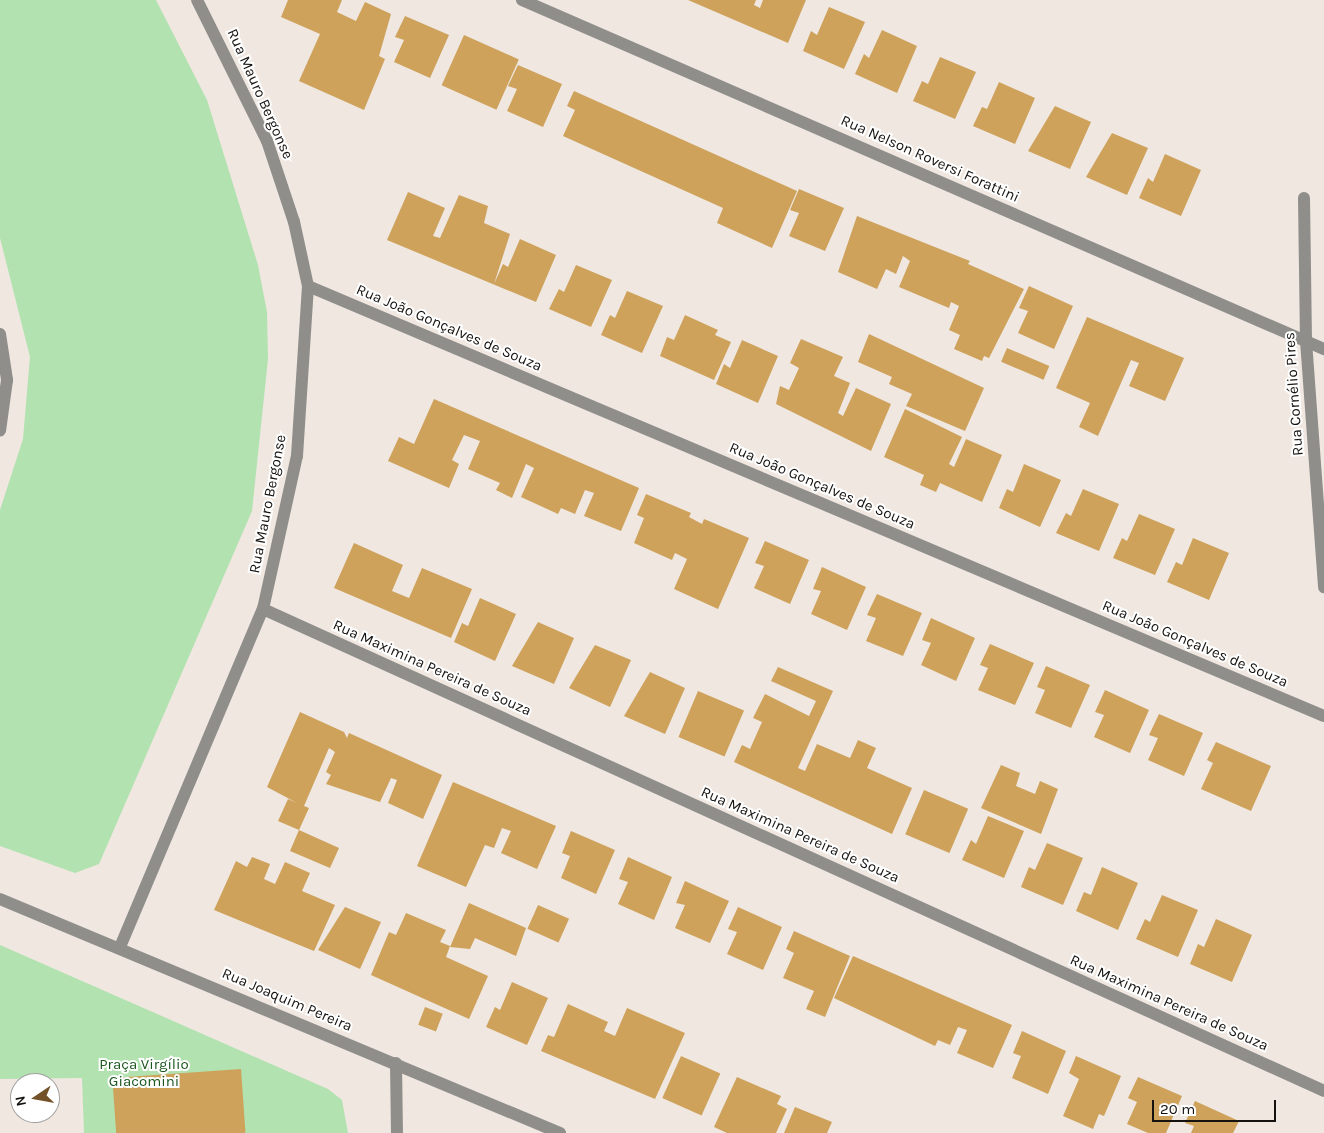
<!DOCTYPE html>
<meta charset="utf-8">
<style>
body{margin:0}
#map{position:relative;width:1324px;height:1133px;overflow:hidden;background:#efe7e0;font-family:Karla,sans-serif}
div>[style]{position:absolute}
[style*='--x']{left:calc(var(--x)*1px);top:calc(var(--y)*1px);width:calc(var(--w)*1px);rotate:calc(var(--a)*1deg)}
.green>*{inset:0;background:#b2e2b0}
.building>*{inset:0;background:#cea25b;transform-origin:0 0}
.minor>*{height:12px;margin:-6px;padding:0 6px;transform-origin:6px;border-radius:6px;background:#8f8e8a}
span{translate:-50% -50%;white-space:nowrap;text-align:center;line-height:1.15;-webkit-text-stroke:4px #fff;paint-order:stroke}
.street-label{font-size:15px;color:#151210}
.park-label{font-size:15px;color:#1b561d}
.north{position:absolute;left:10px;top:1073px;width:50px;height:50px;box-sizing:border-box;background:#fff;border:1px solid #a1a09f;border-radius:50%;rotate:258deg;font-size:14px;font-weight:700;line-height:20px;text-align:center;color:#151210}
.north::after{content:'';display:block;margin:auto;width:18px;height:22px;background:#735229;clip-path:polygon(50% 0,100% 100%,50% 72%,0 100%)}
.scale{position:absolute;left:1152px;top:1100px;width:124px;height:22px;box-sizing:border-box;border:2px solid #151210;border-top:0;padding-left:6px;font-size:15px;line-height:18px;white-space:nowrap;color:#151210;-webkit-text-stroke:4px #fff;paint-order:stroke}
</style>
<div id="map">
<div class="green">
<div style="clip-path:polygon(0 0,156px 0,207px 100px,258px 265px,267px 312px,268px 359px,252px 511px,99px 864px,75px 873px,0 846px,0 510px,23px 439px,30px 357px,0 238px)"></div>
<div style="clip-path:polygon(0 945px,328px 1089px,342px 1100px,348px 1133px,84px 1133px,82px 1078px,0 1079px)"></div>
</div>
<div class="building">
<div style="clip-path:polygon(288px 0,342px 0,337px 12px,356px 21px,365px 2px,391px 14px,379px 56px,385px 59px,364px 110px,299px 81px,320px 34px,281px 17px)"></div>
<div style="clip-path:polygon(688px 0,756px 0,754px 5px,760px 8px,763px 0,806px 0,788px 43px)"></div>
<div style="clip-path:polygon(829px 7px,865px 22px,844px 69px,803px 51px,811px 31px,817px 35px)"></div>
<div style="clip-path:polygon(405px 16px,449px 35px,430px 78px,394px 62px,404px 40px,395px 37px)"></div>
<div style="clip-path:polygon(882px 30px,917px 46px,897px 93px,855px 74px,864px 54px,869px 58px)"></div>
<div style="left:464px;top:35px;width:60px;height:55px;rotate:24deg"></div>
<div style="clip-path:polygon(940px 57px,976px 72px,955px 119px,913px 101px,922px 81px,928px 84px)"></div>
<div style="clip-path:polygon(518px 65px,562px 84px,543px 127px,507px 111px,517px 89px,508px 86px)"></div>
<div style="clip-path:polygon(999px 82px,1035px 98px,1015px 144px,973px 126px,982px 107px,987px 109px)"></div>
<div style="clip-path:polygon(574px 91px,797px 191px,772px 248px,717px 223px,723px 208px,563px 136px,575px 110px,567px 106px)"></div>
<div style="clip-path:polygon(1055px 106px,1091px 122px,1070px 169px,1028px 151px)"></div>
<div style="clip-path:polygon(1112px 133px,1148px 148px,1127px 195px,1086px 177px)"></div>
<div style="clip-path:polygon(1165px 154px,1201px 170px,1181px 216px,1139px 198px,1148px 178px,1153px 182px)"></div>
<div style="clip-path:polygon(799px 189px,844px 208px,825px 251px,789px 236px,799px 213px,790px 210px)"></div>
<div style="clip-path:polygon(408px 192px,445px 208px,433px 236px,440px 238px,459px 195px,488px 206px,484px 223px,510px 234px,494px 284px,503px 264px,508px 267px,520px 239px,556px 255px,536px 302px,387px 240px)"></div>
<div style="clip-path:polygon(857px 216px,970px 261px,968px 264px,1024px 289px,989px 358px,984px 356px,982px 361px,954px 349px,960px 335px,949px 330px,959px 306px,951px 302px,949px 308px,899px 287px,910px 261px,903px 256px,896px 274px,886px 269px,877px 289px,838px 272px)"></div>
<div style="clip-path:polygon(576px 265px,612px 280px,591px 327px,549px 309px,559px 289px,564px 292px)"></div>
<div style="clip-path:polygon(1029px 286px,1073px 306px,1054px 349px,1018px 333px,1028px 311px,1019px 308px)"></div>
<div style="clip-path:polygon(627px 291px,663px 306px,642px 353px,601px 335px,610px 315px,615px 318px)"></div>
<div style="clip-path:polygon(685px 315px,718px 330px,715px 335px,731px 342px,714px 380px,660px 356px,667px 337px,674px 340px)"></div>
<div style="clip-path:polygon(1087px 317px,1184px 358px,1165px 401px,1129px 386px,1139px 363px,1131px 360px,1098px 436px,1079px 427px,1090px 403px,1056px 388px)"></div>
<div style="clip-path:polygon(869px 334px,984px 388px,965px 431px,906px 406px,912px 394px,889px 384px,892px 377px,858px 362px)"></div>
<div style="clip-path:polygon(801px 339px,843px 357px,834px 376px,850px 383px,838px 413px,843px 416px,856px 388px,891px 404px,871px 451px,776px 404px,780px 386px,789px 390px,799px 368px,790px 363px)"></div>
<div style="clip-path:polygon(742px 340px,778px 356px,758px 403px,716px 384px,724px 364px,730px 368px)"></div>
<div style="left:1007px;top:348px;width:46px;height:15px;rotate:23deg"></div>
<div style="clip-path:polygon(434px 399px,639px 488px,621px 531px,584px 516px,594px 493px,585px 490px,575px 514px,561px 508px,558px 514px,521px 497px,534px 468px,526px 464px,512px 498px,496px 490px,500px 483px,468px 469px,480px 441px,464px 435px,452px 460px,459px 464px,449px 488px,388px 461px,399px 437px,414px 444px)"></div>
<div style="clip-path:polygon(905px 409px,962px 437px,949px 464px,954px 467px,966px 439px,1002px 455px,982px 502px,940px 483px,936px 492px,920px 485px,924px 475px,884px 457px)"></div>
<div style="clip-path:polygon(1024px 464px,1061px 480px,1040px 527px,999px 508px,1007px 489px,1013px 492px)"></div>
<div style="clip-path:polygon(1083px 489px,1119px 504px,1099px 551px,1056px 533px,1066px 513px,1071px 516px)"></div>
<div style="clip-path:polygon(646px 494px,691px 513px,689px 517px,702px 524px,704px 519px,749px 538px,718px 609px,674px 589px,687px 559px,675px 553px,672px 560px,634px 543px,644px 518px,637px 515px)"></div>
<div style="clip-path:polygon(1139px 514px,1175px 529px,1155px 575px,1113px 558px,1122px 538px,1127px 541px)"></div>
<div style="clip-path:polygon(1193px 538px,1229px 553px,1209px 600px,1167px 582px,1176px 562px,1182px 565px)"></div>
<div style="clip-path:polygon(765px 541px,809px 560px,790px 604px,754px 588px,764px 566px,755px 563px)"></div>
<div style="clip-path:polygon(354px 543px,403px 565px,392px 591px,409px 598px,422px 568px,472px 589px,451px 638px,334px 588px)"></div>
<div style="clip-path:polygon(822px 567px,866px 587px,847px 630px,811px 614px,821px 591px,813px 589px)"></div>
<div style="clip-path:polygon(877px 594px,922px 613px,903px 656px,866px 641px,876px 618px,867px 615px)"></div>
<div style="clip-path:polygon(480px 598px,516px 614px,495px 661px,454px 642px,462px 623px,468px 626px)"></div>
<div style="clip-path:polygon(931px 618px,975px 638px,956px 681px,921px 665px,931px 643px,922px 640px)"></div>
<div style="clip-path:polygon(538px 622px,574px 638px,554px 684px,512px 666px)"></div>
<div style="clip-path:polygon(990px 644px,1034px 663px,1015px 705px,978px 690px,988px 668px,980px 665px)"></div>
<div style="clip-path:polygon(595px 645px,631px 660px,610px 707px,569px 688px)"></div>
<div style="clip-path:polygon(1046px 666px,1090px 685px,1071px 728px,1035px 713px,1045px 690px,1037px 687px)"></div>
<div style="clip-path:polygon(778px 667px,833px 691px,798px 768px,805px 771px,817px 744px,850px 758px,858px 740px,876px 748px,867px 768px,912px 788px,892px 834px,734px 762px,742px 745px,750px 749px,762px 722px,753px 718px,765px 694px,809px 716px,816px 701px,771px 681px)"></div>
<div style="clip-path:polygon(650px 672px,685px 688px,665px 734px,624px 716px)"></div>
<div style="clip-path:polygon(1105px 690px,1149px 710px,1130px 753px,1094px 737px,1104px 715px,1095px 712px)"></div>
<div style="left:698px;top:691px;width:50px;height:50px;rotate:23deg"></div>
<div style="clip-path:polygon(300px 712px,344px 732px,347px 738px,349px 733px,442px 775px,423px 819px,388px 803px,397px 780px,391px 778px,380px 802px,326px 784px,331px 775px,326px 772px,335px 752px,329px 748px,304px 806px,309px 808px,299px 830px,339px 848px,330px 868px,290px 851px,299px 830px,278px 821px,288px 799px,297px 803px,267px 787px)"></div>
<div style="clip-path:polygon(1159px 714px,1203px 733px,1184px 776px,1148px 760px,1158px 738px,1149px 735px)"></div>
<div style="clip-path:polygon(1216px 742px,1271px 766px,1251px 811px,1201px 789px,1213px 763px,1207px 760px)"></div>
<div style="clip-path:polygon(1001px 765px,1020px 773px,1016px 786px,1035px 794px,1040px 781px,1058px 789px,1041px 834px,981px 808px)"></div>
<div style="clip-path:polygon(453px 782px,556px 826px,537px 869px,501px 853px,511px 831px,502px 828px,494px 848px,485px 845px,466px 887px,417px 866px)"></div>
<div style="left:924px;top:790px;width:48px;height:48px;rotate:23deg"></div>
<div style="clip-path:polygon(988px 816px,1024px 831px,1004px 878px,962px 860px,971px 840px,976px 844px)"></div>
<div style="clip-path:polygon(571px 831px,615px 850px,596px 894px,561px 878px,570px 856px,562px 853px)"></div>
<div style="clip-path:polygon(1047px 843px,1083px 858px,1063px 905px,1021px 887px,1029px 867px,1035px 870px)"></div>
<div style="clip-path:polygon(252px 857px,270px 864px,264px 879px,275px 884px,285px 862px,310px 873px,302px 891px,335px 905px,314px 951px,214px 910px,236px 861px,247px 867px)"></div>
<div style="clip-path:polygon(628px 857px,672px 877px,654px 920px,618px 904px,628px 882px,619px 879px)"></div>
<div style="clip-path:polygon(1102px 867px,1138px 883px,1118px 930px,1076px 911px,1084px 892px,1091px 895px)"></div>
<div style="clip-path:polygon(685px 881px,729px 901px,710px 943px,675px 928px,685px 905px,676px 903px)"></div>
<div style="clip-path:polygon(1162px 895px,1198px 910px,1178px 957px,1136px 939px,1145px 919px,1150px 922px)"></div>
<div style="clip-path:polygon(469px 903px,526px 928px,516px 956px,475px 938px,470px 949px,450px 947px)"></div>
<div style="left:538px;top:905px;width:34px;height:26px;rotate:24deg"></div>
<div style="clip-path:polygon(345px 907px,381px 922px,360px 969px,318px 950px)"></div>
<div style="clip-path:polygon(738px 907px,782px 927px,763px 970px,727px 954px,737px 932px,728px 929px)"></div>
<div style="clip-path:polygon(406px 913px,446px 930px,440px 942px,450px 946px,446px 957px,488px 976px,469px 1019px,371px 975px,389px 932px,396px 935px)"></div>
<div style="clip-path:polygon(1216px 919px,1252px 935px,1232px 982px,1190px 964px,1198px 944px,1204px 947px)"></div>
<div style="clip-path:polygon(794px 931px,850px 956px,825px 1017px,806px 1009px,814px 991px,783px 978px,794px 953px,786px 949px)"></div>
<div style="clip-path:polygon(853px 956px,1012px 1025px,993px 1068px,957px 1053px,967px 1030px,958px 1027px,950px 1045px,938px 1040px,935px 1046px,834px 998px)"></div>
<div style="clip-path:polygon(512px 982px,548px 998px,527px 1045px,486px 1027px,495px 1007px,500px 1010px)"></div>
<div style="clip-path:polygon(568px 1004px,608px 1022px,604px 1031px,615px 1036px,627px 1008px,685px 1033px,655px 1099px,541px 1051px,548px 1035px,554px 1037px)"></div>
<div style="left:425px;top:1007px;width:19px;height:19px;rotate:21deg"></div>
<div style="clip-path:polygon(1022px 1031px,1066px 1051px,1048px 1094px,1012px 1078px,1021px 1056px,1013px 1053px)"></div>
<div style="left:681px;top:1056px;width:43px;height:46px;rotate:24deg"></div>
<div style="clip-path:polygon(1076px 1056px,1121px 1076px,1104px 1116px,1099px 1114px,1093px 1129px,1063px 1116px,1079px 1079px,1069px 1073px)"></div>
<div style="left:241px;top:1069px;width:64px;height:129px;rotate:86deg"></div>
<div style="clip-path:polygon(737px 1077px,781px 1096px,777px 1104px,787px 1109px,776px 1133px,727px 1133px,714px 1127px)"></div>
<div style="clip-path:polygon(1138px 1077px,1182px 1096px,1166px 1133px,1148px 1133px,1127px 1124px,1137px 1102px,1128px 1098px)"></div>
<div style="clip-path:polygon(1195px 1101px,1239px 1121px,1233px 1133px,1191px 1133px,1194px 1126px,1185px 1123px)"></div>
<div style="clip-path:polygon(795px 1107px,832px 1122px,827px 1133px,784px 1133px)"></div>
</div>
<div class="minor">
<div style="--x:522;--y:0;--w:875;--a:23.52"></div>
<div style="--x:1304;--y:198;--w:143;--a:89.2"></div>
<div style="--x:1306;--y:341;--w:247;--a:85.8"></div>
<div style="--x:308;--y:286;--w:1103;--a:22.94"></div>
<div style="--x:0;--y:334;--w:47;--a:81.3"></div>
<div style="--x:7;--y:380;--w:51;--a:97.8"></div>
<div style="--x:263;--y:609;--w:1165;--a:24.43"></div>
<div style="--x:0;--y:899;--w:607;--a:22.68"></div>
<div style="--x:120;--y:947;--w:367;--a:-67.1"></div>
<div style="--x:263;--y:609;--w:157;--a:-77.5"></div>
<div style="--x:297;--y:456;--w:170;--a:-86.3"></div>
<div style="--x:308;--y:286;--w:66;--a:-102.3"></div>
<div style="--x:294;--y:222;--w:85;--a:-108.4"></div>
<div style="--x:267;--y:141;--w:157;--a:-116.4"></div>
<div style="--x:396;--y:1063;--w:70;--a:89.2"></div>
</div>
<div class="street-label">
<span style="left:260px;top:94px;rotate:66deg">Rua Mauro Bergonse</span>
<span style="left:930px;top:159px;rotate:24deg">Rua Nelson Roversi Forattini</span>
<span style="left:449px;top:328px;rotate:23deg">Rua João Gonçalves de Souza</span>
<span style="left:1294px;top:394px;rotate:-94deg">Rua Cornélio Pires</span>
<span style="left:822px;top:486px;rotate:23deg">Rua João Gonçalves de Souza</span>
<span style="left:268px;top:504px;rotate:-79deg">Rua Mauro Bergonse</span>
<span style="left:1195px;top:644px;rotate:23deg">Rua João Gonçalves de Souza</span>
<span style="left:432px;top:668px;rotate:24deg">Rua Maximina Pereira de Souza</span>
<span style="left:800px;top:835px;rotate:24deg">Rua Maximina Pereira de Souza</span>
<span style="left:287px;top:1000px;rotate:23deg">Rua Joaquim Pereira</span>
<span style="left:1169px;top:1003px;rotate:24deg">Rua Maximina Pereira de Souza</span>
</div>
<div class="park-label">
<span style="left:144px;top:1073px">Praça Virgílio<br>Giacomini</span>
</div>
<div class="north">N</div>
<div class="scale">20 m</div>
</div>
